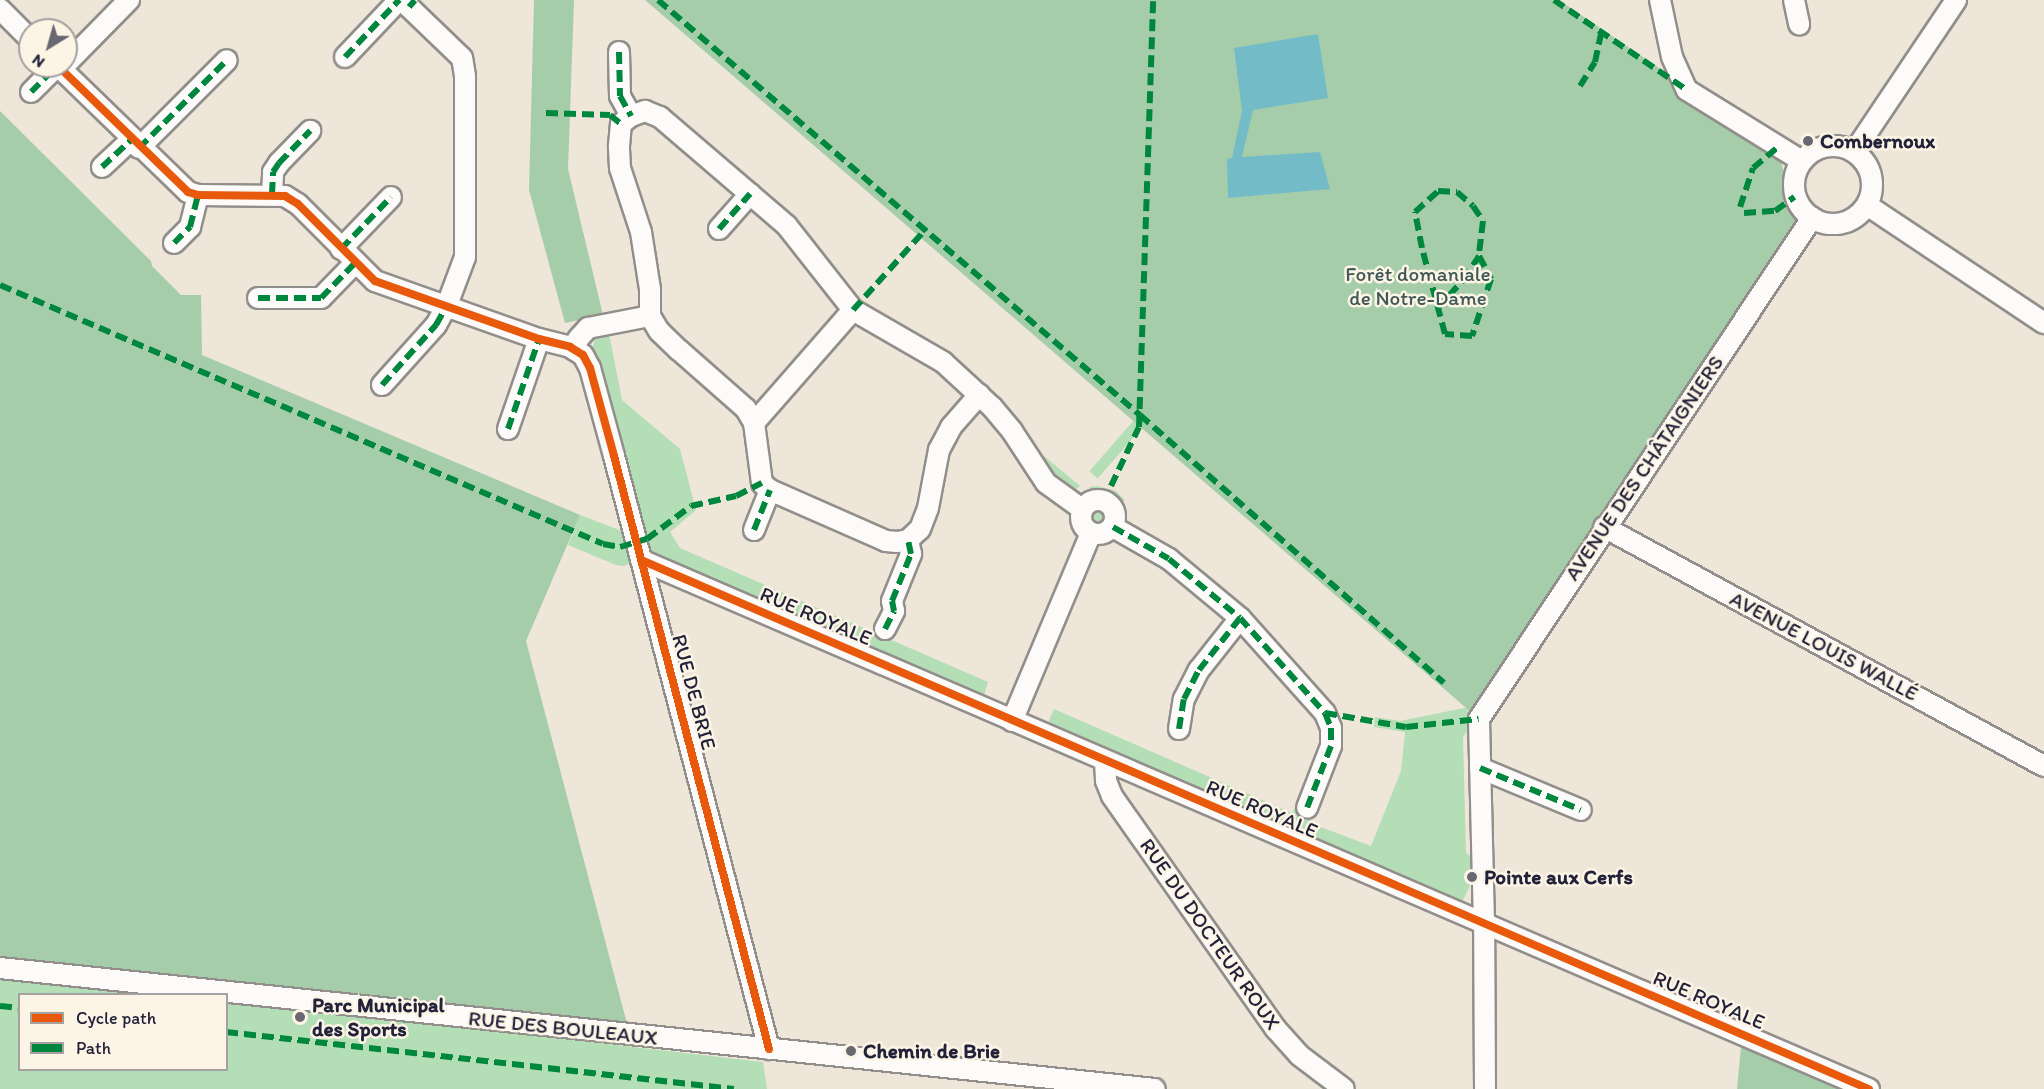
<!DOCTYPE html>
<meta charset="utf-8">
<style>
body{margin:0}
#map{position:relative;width:2044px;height:1089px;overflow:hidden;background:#ede6d9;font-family:Itim,sans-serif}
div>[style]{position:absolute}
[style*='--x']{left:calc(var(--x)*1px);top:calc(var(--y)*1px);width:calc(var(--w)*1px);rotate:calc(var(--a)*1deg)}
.green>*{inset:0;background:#b4deb6;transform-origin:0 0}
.round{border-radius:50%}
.forest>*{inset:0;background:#a6cda9}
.water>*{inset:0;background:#74bbc8}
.roads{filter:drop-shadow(2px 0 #928e8b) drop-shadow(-2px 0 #928e8b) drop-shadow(0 2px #928e8b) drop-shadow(0 -2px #928e8b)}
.minor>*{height:20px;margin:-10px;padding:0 10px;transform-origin:10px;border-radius:10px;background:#fcfbf9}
.minor>.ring{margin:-10px;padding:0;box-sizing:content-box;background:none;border:20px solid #fcfbf9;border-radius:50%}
.quiet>*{height:6px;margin-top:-3px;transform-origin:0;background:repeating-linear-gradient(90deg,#00873e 0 12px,transparent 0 18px)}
.cycleway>*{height:8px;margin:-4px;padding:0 4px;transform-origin:4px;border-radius:4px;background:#e8590c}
.dots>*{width:16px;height:16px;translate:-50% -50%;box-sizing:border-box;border:3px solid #fcf5e5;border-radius:50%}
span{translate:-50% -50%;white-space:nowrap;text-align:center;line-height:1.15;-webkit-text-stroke:5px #fcf5e5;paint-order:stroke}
.poi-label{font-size:21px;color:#22223b;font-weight:700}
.left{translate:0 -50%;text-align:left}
.park-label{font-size:21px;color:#405857}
.street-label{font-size:21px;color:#22223b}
.legend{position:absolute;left:18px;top:993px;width:210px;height:78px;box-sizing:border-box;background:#fcf5e5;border:2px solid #a5a1a1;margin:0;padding:8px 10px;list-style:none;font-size:18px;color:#22223b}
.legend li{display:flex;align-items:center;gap:12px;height:30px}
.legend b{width:30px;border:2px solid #a5a1a1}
.north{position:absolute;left:18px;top:18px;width:60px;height:60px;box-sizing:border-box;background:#fcf5e5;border:2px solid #a5a1a1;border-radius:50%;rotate:217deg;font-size:16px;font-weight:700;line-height:24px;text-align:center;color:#22223b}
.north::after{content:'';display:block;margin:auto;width:21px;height:27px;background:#696772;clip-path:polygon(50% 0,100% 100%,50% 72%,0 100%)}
</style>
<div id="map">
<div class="green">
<div style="clip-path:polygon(609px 333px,622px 400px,680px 449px,696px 510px,670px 532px,680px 548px,988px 682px,984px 695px,970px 689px,968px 694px,654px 556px,647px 546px,592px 350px,596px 335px)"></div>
<div style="left:1134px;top:420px;width:11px;height:68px;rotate:41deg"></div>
<div style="clip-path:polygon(1037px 450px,1080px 486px,1069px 494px,1062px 489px,1035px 452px)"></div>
<div style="clip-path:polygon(1097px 486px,1116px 491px,1125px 500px,1119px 504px,1107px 494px,1091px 494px,1089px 487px)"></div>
<div class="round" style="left:1088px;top:507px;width:20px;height:20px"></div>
<div style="clip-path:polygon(580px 515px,622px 531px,631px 562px,624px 566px,616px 565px,568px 545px)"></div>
<div style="clip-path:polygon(1469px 707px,1467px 732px,1463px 737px,1466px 853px,1470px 856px,1471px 884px,1460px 906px,1046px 728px,1054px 709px,1292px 813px,1295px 807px,1313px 814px,1310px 823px,1371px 846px,1401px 771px,1405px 732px,1374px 727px,1375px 717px,1400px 721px)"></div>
<div style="clip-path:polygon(0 975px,175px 994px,20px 994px,20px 1070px,226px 1070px,227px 1000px,763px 1062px,767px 1089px,0 1089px)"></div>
</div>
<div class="forest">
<div style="clip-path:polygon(534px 0,574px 0,568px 169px,603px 315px,565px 323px,529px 190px)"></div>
<div style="clip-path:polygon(645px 0,1559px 0,1777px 148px,1788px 187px,1804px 214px,1479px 719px)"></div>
<div style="clip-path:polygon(0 111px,151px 261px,152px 266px,181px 295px,201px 295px,202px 355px,580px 515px,526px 641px,630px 1035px,0 968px)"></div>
<div style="clip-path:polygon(1741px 1047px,1840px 1089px,1737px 1089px)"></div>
</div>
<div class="water">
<div style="clip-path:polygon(1318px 34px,1328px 98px,1253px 110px,1242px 157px,1320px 152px,1330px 189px,1228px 198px,1227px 159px,1232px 158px,1242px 111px,1234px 48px)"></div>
</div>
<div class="roads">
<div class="minor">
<div style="--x:1660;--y:0;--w:58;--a:78.1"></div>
<div style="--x:1672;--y:57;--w:36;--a:66"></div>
<div style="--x:1687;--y:90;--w:135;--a:31.7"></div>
<div style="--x:1794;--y:0;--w:25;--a:78"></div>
<div style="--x:0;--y:9;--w:42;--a:45"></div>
<div style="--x:619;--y:52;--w:44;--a:88.7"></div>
<div style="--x:620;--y:96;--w:23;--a:61"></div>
<div style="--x:345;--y:57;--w:79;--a:-46.5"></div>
<div style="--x:66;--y:64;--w:90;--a:-45.5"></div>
<div style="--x:58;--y:66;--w:181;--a:44.1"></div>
<div style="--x:188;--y:192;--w:10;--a:17"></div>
<div style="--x:198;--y:195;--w:87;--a:0.7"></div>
<div style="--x:285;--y:196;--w:15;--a:32"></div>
<div style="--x:298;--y:204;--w:109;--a:45"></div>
<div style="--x:375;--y:281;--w:174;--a:19.5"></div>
<div style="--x:539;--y:339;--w:32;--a:14"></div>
<div style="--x:570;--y:347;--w:15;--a:32"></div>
<div style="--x:583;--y:355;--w:15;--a:62"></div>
<div style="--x:590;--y:368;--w:91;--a:74.7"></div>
<div style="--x:614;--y:456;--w:613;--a:75.35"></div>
<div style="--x:31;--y:92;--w:37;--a:-45"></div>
<div class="ring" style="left:1794px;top:146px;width:58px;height:58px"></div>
<div style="--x:139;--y:148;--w:124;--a:-45"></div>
<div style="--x:1854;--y:152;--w:183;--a:-56.1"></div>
<div style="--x:102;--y:167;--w:40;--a:-43"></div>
<div style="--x:272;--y:194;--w:22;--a:-87"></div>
<div style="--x:273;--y:172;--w:11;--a:-56"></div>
<div style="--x:279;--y:163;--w:45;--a:-45.9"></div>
<div style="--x:1867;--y:205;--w:213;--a:33.7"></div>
<div style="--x:719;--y:229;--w:47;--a:-48.5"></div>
<div style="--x:174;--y:243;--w:23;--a:-45"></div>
<div style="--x:190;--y:227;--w:33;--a:-76"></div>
<div style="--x:341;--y:249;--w:72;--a:-46.1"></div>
<div style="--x:258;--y:298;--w:63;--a:0"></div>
<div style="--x:321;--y:298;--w:50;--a:-45.8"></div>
<div style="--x:650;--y:316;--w:27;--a:-90"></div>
<div style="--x:650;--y:289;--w:58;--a:-99"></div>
<div style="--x:641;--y:232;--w:67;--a:-108.2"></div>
<div style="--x:620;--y:168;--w:22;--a:-93"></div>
<div style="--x:619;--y:146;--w:22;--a:-85"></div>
<div style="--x:621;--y:124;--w:13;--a:-39"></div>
<div style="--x:631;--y:116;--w:15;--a:-20"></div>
<div style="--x:645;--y:111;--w:16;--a:22"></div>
<div style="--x:660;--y:117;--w:167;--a:40.6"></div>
<div style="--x:787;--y:226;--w:107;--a:51.8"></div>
<div style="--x:853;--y:310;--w:104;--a:30"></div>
<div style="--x:943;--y:362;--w:67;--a:42.6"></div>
<div style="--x:992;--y:407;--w:31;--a:50"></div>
<div style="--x:1012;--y:431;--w:62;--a:56.8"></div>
<div style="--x:1046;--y:483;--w:44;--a:35.8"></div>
<div style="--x:575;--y:350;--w:11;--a:-75"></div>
<div style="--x:578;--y:339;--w:15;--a:-48"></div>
<div style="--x:588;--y:328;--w:63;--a:-11"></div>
<div style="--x:650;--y:316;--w:17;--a:59"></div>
<div style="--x:659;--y:331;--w:28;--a:44"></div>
<div style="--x:679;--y:350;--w:89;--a:41.4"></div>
<div style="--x:746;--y:409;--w:16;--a:60"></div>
<div style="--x:754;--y:423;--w:61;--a:82.4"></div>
<div style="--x:762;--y:483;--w:11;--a:41"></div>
<div style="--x:770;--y:490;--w:127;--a:23.7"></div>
<div style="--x:886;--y:541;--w:11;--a:5"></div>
<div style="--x:897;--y:542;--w:11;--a:-10"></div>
<div style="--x:908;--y:540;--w:16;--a:-43"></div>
<div style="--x:920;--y:529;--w:22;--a:-69"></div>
<div style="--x:928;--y:508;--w:59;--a:-79.3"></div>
<div style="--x:939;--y:450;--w:26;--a:-62"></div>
<div style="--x:951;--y:427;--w:43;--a:-48.8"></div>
<div style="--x:382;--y:385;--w:81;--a:-48"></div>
<div style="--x:436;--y:325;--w:23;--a:-61"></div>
<div style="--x:447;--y:305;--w:51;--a:-69.4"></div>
<div style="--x:465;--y:257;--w:181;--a:-90"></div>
<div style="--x:465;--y:76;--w:18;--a:-99"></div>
<div style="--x:462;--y:58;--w:74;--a:-136.1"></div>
<div style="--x:409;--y:7;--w:8;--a:-113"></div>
<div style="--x:754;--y:423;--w:150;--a:-48.8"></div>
<div style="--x:508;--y:429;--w:95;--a:-71"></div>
<div class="ring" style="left:1081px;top:500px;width:14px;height:14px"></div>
<div style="--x:1113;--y:527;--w:64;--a:29.7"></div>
<div style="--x:1169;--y:559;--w:92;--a:39.7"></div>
<div style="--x:1240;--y:618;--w:127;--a:48.2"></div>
<div style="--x:1325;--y:713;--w:16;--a:68"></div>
<div style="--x:1331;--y:728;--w:18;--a:90"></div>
<div style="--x:1331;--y:746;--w:66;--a:111.2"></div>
<div style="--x:1604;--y:527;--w:501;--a:28.51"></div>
<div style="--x:754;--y:530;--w:43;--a:-68.2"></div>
<div style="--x:641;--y:560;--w:1337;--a:23.31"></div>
<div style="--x:885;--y:629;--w:20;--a:-63"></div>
<div style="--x:894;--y:611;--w:10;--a:-101"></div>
<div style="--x:892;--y:601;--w:51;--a:-68"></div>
<div style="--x:911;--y:554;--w:14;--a:-102"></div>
<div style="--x:1012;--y:721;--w:204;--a:-67.2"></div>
<div style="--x:1179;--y:729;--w:30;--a:-81"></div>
<div style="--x:1184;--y:699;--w:33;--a:-63"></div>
<div style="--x:1199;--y:670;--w:66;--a:-51.7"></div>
<div style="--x:1105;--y:761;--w:20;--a:87"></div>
<div style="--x:1106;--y:781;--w:16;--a:68"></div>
<div style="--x:1112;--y:796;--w:284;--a:54.9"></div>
<div style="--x:1275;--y:1028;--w:36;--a:48"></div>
<div style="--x:1299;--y:1055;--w:56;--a:37.1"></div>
<div style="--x:1480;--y:768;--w:109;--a:22.6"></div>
<div style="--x:0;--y:968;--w:1161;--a:5.98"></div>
<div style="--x:1485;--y:1089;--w:165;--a:-90.3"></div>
<div style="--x:1484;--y:924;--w:205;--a:-91.4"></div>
<div style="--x:1479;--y:719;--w:602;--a:-56.39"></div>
</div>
</div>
<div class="quiet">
<div style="--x:658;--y:0;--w:636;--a:40.73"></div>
<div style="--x:1140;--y:415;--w:405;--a:41.4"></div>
<div style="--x:1554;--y:0;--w:161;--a:34.1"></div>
<div style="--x:409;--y:7;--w:9;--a:-49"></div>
<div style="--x:619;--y:52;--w:44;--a:88.7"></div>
<div style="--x:620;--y:96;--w:23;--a:61"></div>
<div style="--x:345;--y:57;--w:79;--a:-46.5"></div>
<div style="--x:1580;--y:86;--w:28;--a:-58"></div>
<div style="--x:1595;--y:62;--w:33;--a:-78"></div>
<div style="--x:31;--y:92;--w:37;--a:-45"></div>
<div style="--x:546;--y:113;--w:64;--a:1.8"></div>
<div style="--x:610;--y:115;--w:14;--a:39"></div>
<div style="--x:139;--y:148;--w:124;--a:-45"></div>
<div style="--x:102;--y:167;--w:40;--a:-43"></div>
<div style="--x:1438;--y:191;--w:19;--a:3"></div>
<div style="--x:1457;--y:192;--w:21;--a:41"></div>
<div style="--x:1473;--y:206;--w:18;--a:56"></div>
<div style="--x:1483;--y:221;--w:35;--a:97"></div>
<div style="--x:1479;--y:256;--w:26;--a:62"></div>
<div style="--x:1491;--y:279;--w:60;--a:108.4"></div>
<div style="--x:1472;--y:336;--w:27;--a:-176"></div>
<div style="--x:1445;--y:334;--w:89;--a:-105"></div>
<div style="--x:1422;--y:248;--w:37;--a:-101"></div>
<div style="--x:1415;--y:212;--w:31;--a:-42"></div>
<div style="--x:272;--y:194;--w:22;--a:-87"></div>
<div style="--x:273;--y:172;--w:11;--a:-56"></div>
<div style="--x:279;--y:163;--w:45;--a:-45.9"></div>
<div style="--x:1740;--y:207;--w:41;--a:-71.6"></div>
<div style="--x:1753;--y:168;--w:31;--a:-40"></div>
<div style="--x:1744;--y:213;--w:31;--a:-4"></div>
<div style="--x:1775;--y:211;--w:24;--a:-36"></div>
<div style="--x:719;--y:229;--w:47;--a:-48.5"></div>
<div style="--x:174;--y:243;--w:23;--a:-45"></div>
<div style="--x:190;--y:227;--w:33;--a:-76"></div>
<div style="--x:341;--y:249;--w:72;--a:-46.1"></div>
<div style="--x:0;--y:285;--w:656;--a:23.24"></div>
<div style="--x:603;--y:544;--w:17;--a:10"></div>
<div style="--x:620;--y:547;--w:28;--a:-17"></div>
<div style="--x:647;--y:539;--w:55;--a:-36.9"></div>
<div style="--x:691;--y:506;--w:46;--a:-12.5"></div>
<div style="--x:736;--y:496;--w:29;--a:-27"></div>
<div style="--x:258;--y:298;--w:63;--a:0"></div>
<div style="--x:321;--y:298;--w:50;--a:-45.8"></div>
<div style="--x:1437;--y:309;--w:39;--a:-48"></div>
<div style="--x:1463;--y:280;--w:29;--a:-56"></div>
<div style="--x:853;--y:310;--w:108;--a:-48"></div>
<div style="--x:382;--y:385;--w:81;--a:-48"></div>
<div style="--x:436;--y:325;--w:23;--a:-61"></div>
<div style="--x:508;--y:429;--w:95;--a:-71"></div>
<div style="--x:1111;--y:486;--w:65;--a:-64.6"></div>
<div style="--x:1139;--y:427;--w:427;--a:-88.1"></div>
<div style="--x:1113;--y:527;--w:64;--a:29.7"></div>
<div style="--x:1169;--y:559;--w:92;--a:39.7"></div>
<div style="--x:1240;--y:618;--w:127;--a:48.2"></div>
<div style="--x:1325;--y:713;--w:16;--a:68"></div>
<div style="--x:1331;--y:728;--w:18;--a:90"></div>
<div style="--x:1331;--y:746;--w:66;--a:111.2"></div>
<div style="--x:754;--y:530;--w:43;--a:-68.2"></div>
<div style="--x:885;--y:629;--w:20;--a:-63"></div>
<div style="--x:894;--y:611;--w:10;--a:-101"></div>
<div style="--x:892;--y:601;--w:51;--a:-68"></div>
<div style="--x:911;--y:554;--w:14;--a:-102"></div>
<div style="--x:1325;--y:713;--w:82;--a:9.8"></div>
<div style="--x:1406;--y:727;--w:73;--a:-6.3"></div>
<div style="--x:1179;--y:729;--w:30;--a:-81"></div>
<div style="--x:1184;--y:699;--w:33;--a:-63"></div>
<div style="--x:1199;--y:670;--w:66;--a:-51.7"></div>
<div style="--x:1480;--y:768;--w:109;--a:22.6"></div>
<div style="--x:0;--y:1006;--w:20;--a:6"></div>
<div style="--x:226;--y:1032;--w:511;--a:6.4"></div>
</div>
<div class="cycleway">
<div style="--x:58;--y:66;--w:181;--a:44.1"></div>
<div style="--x:188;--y:192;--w:10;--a:17"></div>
<div style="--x:198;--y:195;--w:87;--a:0.7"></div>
<div style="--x:285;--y:196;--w:15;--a:32"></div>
<div style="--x:298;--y:204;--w:109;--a:45"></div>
<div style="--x:375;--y:281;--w:174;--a:19.5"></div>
<div style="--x:539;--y:339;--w:32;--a:14"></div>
<div style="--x:570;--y:347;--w:15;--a:32"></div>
<div style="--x:583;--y:355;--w:15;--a:62"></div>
<div style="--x:590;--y:368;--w:91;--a:74.7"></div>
<div style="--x:614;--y:456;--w:613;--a:75.35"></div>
<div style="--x:641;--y:560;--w:1337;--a:23.31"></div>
</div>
<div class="dots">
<div style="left:1808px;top:141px;background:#696772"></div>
<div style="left:1472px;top:877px;background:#696772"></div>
<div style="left:300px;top:1017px;background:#696772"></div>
<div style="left:851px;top:1051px;background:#696772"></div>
</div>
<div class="poi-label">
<span class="left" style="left:1820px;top:141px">Combernoux</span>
<span class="left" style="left:1484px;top:877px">Pointe aux Cerfs</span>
<span class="left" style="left:312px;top:1017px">Parc Municipal<br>des Sports</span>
<span class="left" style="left:863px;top:1051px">Chemin de Brie</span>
</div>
<div class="park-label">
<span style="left:1418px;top:286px">Forêt domaniale<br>de Notre-Dame</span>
</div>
<div class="street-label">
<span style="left:1644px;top:468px;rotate:-56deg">AVENUE DES CHÂTAIGNIERS</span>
<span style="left:816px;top:616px;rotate:23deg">RUE ROYALE</span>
<span style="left:1824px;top:646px;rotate:28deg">AVENUE LOUIS WALLÉ</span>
<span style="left:694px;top:692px;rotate:75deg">RUE DE BRIE</span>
<span style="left:1262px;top:809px;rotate:23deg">RUE ROYALE</span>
<span style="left:1210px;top:934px;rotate:55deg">RUE DU DOCTEUR ROUX</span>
<span style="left:1709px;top:1000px;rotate:23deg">RUE ROYALE</span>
<span style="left:563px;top:1028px;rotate:6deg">RUE DES BOULEAUX</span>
</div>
<ul class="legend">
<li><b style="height:8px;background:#e8590c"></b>Cycle path</li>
<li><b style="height:8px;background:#00873e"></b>Path</li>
</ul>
<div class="north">N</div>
</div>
